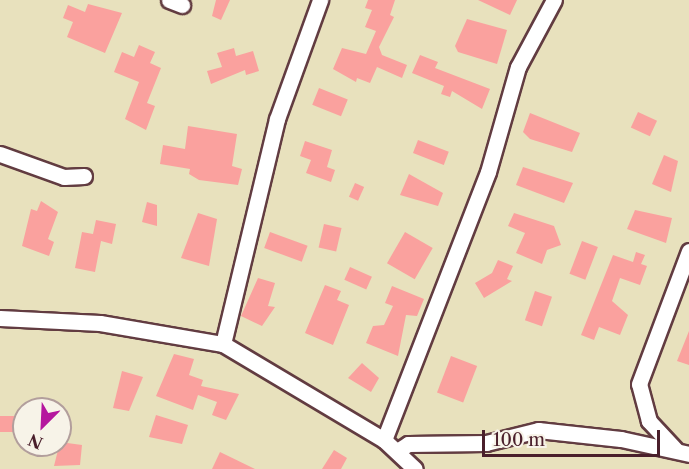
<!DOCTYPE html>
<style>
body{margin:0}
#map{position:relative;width:689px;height:469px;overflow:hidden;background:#e8e1bd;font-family:"Libre Caslon Text",serif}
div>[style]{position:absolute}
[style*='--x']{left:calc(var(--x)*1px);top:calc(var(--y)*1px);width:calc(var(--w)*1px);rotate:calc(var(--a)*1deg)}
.building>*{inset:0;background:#faa19e;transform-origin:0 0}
.roads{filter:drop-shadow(2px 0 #623c41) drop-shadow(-2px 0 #623c41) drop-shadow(0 2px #623c41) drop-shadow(0 -2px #623c41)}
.minor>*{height:15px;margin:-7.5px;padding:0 7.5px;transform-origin:7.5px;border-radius:7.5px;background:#fff}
span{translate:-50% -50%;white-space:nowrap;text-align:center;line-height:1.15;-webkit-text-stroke:5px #f7f3e8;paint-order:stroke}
.north{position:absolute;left:12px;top:397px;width:60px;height:60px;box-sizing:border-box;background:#f7f3e8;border:2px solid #b29e9c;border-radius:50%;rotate:204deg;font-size:16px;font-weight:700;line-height:24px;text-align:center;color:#4a1f2b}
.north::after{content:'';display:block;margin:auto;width:21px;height:27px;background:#b5179e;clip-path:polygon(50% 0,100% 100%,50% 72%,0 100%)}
.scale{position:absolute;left:482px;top:430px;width:178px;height:27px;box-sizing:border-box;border:3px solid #4a1f2b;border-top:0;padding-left:8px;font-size:18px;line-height:21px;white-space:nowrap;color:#4a1f2b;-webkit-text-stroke:4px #f7f3e8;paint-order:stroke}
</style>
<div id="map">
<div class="building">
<div style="clip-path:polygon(216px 0,230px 0,221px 20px,212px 16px)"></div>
<div style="clip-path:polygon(368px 0,395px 0,390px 15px,394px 17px,379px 47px,382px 55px,407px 65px,402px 78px,377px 67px,370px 83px,357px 78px,356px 82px,333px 69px,342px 48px,366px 54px,376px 31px,365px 27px,372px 10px,365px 8px)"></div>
<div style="clip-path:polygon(478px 0,517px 0,510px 15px)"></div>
<div style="clip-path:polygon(88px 4px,122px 13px,105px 53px,67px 37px,73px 22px,63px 18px,68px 5px,85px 12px)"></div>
<div style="clip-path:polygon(467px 19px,507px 30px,497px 64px,458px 52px,455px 46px)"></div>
<div style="clip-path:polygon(139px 45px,155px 52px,150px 63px,161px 68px,147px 103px,155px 106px,146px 130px,125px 119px,139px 82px,114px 72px,122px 52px,134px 57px)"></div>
<div style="clip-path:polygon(234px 48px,236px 56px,253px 51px,259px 71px,246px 75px,245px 70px,211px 84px,207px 71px,222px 67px,217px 53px)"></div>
<div style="clip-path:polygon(420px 55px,438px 62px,435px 68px,490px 89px,482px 109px,452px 91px,450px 97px,441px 94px,444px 86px,412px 73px)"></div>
<div style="left:319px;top:88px;width:31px;height:18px;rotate:22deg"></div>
<div style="left:638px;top:112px;width:21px;height:17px;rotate:25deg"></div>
<div style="clip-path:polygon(530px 113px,580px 133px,572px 152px,530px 139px,523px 132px)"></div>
<div style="clip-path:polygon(188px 126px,237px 134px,232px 166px,242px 169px,238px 185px,199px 180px,189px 174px,190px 169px,160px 164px,163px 145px,185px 149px)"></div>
<div style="left:418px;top:140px;width:33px;height:14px;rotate:21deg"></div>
<div style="clip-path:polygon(305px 141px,332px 150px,327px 167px,335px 170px,331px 182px,306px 173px,311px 160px,300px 156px)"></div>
<div style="clip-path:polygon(664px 155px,678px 161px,671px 192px,652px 184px)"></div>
<div style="clip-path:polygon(523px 167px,573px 183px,564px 203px,516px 185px)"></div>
<div style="clip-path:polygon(409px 174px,443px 193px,438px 206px,400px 195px)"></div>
<div style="left:355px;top:183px;width:10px;height:15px;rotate:24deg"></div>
<div style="clip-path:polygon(41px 201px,58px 212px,48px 239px,54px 242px,49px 256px,22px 246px,31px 209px,37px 211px)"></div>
<div style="clip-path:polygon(147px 202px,157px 205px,157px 226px,142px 222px)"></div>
<div style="clip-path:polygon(635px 210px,672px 218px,666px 243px,627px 229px)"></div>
<div style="clip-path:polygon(198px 213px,217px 219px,209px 266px,181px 258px)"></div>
<div style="clip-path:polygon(514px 213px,554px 226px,561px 245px,547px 250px,542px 264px,516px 253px,525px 233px,508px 226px)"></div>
<div style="clip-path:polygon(96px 220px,116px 224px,112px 244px,101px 241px,95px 272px,75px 268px,82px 232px,93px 234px)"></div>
<div style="left:324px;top:224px;width:18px;height:24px;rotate:13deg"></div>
<div style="left:270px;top:232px;width:40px;height:17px;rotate:20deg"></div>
<div style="left:405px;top:232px;width:32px;height:36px;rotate:30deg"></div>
<div style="left:582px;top:241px;width:17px;height:35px;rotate:21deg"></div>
<div style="clip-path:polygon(636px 252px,645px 255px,641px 264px,647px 266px,640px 285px,620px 278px,612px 301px,628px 315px,620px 335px,599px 327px,594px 340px,581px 335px,613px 255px,633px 262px)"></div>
<div style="clip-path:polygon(498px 260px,513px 266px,507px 279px,512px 281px,484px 298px,475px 283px,492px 273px)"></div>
<div style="left:350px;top:267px;width:24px;height:14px;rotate:24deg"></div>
<div style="clip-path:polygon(258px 278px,275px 283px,268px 306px,275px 307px,262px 326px,241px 316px)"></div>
<div style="clip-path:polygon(325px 285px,341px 291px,337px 300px,349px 305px,333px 345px,305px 333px)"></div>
<div style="clip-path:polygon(392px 286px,424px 299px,417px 316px,406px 315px,398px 356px,366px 343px,373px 326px,384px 325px,393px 306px,385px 303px)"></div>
<div style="left:535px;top:291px;width:18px;height:31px;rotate:19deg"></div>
<div style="clip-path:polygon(689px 331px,689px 365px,677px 361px)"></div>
<div style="clip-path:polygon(174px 354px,194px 359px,189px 375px,203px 380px,201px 386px,239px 394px,226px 420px,212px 415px,217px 402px,198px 395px,193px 410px,156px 396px)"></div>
<div style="left:451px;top:356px;width:28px;height:39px;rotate:21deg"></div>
<div style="clip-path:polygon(362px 363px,379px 378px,371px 392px,348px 378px)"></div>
<div style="clip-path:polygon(122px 371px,143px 377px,129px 411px,113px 408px)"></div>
<div style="clip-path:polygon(156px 415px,188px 425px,182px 444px,149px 437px)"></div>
<div style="left:24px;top:416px;width:16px;height:24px;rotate:90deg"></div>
<div style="clip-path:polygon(60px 442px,82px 445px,80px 465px,54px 466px)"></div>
<div style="clip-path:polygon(334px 450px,347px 458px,341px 469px,322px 469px)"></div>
<div style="clip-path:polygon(220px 452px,255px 469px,212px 469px)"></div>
</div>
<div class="roads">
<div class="minor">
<div style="--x:169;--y:0;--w:14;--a:21"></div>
<div style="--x:0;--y:154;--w:68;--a:19.8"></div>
<div style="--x:64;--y:177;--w:20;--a:-3"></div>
<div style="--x:0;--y:318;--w:100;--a:2.9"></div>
<div style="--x:100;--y:323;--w:125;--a:9.7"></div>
<div style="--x:223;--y:344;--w:187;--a:30.8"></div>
<div style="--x:384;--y:440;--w:42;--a:43.1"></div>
<div style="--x:223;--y:344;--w:231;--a:-76.5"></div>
<div style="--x:277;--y:119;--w:127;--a:-70.1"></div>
<div style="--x:384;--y:440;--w:287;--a:-68.8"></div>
<div style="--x:488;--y:172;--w:109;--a:-74.1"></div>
<div style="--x:518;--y:67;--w:76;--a:-61.8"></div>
<div style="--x:676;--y:450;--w:40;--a:-133"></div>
<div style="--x:649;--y:421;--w:38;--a:-105"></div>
<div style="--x:639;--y:384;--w:142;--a:-69.4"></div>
<div style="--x:397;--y:451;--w:13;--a:-32"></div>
<div style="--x:408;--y:444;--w:78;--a:-0.7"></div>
<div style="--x:486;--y:443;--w:54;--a:-14"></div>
<div style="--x:538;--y:430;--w:83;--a:6.2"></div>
<div style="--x:621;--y:439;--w:70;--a:12.4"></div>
</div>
</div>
<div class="north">N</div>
<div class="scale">100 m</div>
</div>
